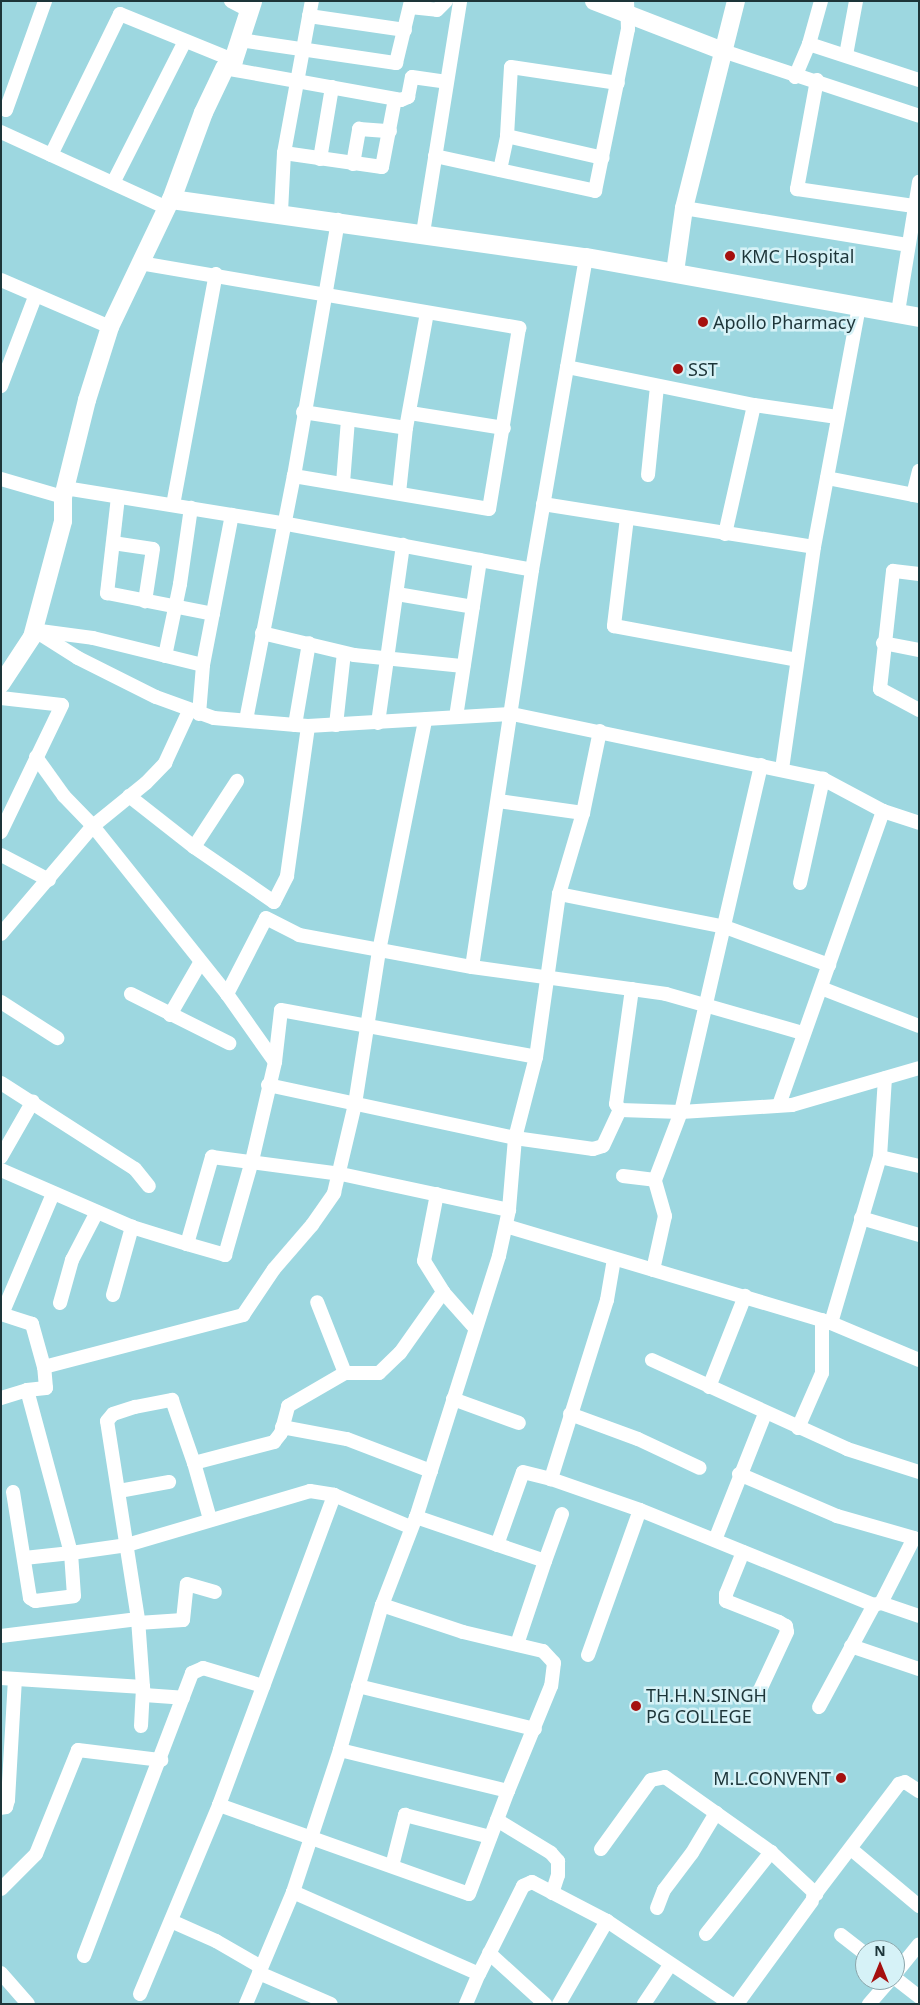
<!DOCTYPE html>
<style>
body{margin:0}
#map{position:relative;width:920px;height:2005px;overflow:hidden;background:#9dd7e0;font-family:"Noto Sans",sans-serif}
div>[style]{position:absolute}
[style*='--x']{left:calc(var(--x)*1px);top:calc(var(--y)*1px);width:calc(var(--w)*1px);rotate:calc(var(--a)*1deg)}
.minor>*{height:14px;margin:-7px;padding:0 7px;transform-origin:7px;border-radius:7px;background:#fff}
.tertiary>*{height:18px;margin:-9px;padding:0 9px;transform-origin:9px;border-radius:9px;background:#fff}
.secondary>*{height:19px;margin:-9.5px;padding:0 9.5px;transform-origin:9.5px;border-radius:9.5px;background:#fff}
.dots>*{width:14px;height:14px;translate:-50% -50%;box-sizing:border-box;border:2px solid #d6f2f7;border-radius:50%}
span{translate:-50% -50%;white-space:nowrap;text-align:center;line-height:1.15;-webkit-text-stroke:5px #d6f2f7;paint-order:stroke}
.poi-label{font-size:18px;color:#1d3539}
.left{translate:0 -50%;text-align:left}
.right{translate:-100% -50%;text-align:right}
.frame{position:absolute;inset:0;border:2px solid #1d3539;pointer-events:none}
.north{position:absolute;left:855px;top:1940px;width:50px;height:50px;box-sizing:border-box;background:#d6f2f7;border:1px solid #8ca6ab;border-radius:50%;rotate:0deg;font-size:14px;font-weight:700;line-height:20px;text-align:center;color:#1d3539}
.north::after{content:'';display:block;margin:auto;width:18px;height:22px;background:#a5100f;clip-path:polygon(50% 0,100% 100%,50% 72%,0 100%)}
</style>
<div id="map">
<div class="minor">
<div style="--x:231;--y:1;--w:19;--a:28"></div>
<div style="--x:410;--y:7;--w:27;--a:6"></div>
<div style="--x:437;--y:10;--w:13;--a:-45"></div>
<div style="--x:309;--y:16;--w:97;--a:8.3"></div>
<div style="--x:240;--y:40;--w:158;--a:8.4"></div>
<div style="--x:396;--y:63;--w:64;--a:-76.4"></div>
<div style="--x:809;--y:44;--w:116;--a:18.1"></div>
<div style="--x:723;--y:51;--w:206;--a:18.3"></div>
<div style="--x:846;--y:55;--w:55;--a:-79.5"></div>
<div style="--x:224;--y:68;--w:180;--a:10.2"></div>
<div style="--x:401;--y:100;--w:8;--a:-23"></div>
<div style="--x:408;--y:97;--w:20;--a:-79"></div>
<div style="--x:412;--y:77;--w:35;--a:8"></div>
<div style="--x:795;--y:77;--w:36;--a:-67"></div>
<div style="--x:809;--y:44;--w:45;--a:-74.4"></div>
<div style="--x:817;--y:80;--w:111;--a:100.4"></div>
<div style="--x:797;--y:189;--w:118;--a:8.3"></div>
<div style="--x:1;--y:108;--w:5;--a:22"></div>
<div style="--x:6;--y:110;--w:116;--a:-70.3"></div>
<div style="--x:1;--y:132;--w:183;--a:24.6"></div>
<div style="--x:507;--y:136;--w:98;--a:12.9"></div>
<div style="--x:284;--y:153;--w:99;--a:8.1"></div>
<div style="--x:382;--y:167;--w:69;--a:-79.2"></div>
<div style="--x:51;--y:155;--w:157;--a:-63.9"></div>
<div style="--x:120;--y:14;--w:122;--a:22.2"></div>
<div style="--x:435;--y:156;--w:164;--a:12.3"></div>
<div style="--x:595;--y:191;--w:165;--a:-78.5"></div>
<div style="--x:628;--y:29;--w:28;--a:-92"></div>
<div style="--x:320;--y:159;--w:73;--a:-80.5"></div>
<div style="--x:353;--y:164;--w:36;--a:-80"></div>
<div style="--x:359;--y:129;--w:31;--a:4"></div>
<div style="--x:500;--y:170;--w:35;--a:-78"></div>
<div style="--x:507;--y:136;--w:69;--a:-86.7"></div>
<div style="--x:511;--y:67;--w:108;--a:8.5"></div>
<div style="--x:113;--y:183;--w:159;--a:-63.1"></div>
<div style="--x:684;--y:208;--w:226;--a:9.4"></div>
<div style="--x:281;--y:212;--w:59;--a:-87.1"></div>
<div style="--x:284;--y:153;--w:155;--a:-79.6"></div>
<div style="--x:423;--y:233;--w:235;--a:-80.9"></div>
<div style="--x:140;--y:263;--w:385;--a:9.7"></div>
<div style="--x:519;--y:328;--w:183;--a:99.4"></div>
<div style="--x:489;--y:509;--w:198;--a:-170.4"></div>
<div style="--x:1;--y:280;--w:119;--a:23.3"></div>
<div style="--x:898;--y:312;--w:132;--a:-80.8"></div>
<div style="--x:567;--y:367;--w:191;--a:11.5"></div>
<div style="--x:754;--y:405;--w:84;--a:8.2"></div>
<div style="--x:1;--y:386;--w:95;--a:-69.1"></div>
<div style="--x:303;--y:412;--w:104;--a:8.8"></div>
<div style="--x:410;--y:413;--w:95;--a:9.1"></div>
<div style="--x:648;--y:475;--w:89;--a:-84.2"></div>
<div style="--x:827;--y:478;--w:94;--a:11.1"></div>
<div style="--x:1;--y:479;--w:65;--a:16.2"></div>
<div style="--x:343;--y:483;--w:64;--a:-85.5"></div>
<div style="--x:65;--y:488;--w:220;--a:9.2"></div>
<div style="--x:282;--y:523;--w:254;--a:10.6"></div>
<div style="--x:399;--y:493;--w:65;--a:-83.9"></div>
<div style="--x:406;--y:428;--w:117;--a:-79.7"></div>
<div style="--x:913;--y:495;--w:25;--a:-76"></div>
<div style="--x:118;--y:497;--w:97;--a:96.5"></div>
<div style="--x:107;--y:593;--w:108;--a:11.2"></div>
<div style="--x:543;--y:504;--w:274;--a:9"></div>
<div style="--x:173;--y:505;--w:235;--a:-79.5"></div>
<div style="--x:627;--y:518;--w:109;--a:96.9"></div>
<div style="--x:614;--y:626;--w:186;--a:10.5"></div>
<div style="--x:725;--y:534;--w:132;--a:-77.3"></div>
<div style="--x:113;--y:543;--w:40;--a:8.5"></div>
<div style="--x:153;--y:549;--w:53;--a:98.7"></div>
<div style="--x:919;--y:574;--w:26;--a:-173"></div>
<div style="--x:893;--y:571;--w:119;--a:96.3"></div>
<div style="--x:880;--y:689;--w:44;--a:28.3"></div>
<div style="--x:397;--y:594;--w:77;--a:9.7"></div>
<div style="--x:34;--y:630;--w:52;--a:32.5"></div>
<div style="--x:78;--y:658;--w:87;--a:26.6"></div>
<div style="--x:156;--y:697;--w:62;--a:19.9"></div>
<div style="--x:214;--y:718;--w:94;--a:4.9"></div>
<div style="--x:308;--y:726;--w:204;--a:-3.4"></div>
<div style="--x:512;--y:714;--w:318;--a:11.8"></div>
<div style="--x:823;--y:779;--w:68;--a:28.1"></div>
<div style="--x:883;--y:811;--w:38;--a:18"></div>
<div style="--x:40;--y:631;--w:53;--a:7.5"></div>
<div style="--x:93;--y:638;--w:113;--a:13.8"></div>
<div style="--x:203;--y:665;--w:153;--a:-79.1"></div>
<div style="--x:262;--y:633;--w:95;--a:13.4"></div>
<div style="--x:354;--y:655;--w:110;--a:5.8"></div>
<div style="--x:883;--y:643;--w:37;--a:11"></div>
<div style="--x:165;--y:656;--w:74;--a:-78.2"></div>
<div style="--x:180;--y:584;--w:77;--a:-81.8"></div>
<div style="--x:1;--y:698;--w:61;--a:6.5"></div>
<div style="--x:62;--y:705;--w:141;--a:115.7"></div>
<div style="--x:199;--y:714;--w:49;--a:-85.3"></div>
<div style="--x:456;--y:717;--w:159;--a:-81.3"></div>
<div style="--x:246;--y:720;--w:249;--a:-78.9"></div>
<div style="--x:294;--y:476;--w:260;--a:-80.2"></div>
<div style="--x:378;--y:723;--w:180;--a:-82"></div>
<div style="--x:295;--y:725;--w:83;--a:-80.3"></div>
<div style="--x:336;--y:725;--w:72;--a:-83.7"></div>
<div style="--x:600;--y:731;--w:84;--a:101.7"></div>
<div style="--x:583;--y:813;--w:84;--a:106.5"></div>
<div style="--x:559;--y:894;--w:165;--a:98"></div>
<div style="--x:536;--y:1057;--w:84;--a:104.5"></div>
<div style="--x:515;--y:1138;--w:72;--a:94.8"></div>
<div style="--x:509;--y:1210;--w:47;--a:102.3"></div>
<div style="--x:499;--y:1256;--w:274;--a:107.6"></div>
<div style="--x:416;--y:1517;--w:94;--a:111.1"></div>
<div style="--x:382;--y:1605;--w:151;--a:106.2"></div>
<div style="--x:340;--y:1750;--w:150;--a:108.3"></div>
<div style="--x:293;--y:1892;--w:203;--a:23.8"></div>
<div style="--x:479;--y:1974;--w:98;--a:-63.4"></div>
<div style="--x:523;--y:1886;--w:10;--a:-24"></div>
<div style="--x:532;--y:1882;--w:85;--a:27.5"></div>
<div style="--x:607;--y:1921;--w:149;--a:33.8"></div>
<div style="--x:36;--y:757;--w:48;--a:54.3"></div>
<div style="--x:64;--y:796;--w:42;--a:46"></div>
<div style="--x:93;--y:826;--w:215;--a:51.4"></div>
<div style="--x:227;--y:994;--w:83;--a:54.8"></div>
<div style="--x:782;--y:769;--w:224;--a:-81.8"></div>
<div style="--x:814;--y:547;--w:244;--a:-79.4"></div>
<div style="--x:129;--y:796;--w:83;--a:38.1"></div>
<div style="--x:194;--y:847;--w:97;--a:34.5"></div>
<div style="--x:274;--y:902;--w:29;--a:-63"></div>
<div style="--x:287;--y:876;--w:151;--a:-82"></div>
<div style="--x:498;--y:801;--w:86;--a:8"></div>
<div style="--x:194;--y:847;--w:79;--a:-56.9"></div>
<div style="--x:1;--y:855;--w:54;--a:27.5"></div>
<div style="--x:800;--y:883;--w:107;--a:-77.5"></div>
<div style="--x:559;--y:894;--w:169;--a:11.2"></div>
<div style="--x:725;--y:927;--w:111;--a:20.1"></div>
<div style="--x:1;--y:934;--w:142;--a:-49.6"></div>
<div style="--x:93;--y:826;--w:68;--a:-39.1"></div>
<div style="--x:146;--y:783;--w:28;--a:-46"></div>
<div style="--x:165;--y:763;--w:57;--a:-65.2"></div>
<div style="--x:472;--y:967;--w:402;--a:-81.4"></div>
<div style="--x:532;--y:570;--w:318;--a:-80.2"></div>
<div style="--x:821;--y:988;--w:105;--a:21.2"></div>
<div style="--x:632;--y:989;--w:116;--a:97.9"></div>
<div style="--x:616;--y:1104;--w:7;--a:56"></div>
<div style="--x:620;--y:1110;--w:61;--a:1.9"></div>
<div style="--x:681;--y:1112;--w:111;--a:-3.6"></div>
<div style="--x:792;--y:1105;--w:132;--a:-16.2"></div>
<div style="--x:131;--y:994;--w:110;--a:26.6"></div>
<div style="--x:227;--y:994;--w:85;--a:-62.8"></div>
<div style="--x:266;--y:918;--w:37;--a:27"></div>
<div style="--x:299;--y:935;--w:176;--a:10.5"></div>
<div style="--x:472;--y:967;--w:196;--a:7.9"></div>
<div style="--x:666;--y:994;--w:142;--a:15.9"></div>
<div style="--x:1;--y:1002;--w:67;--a:32.7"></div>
<div style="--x:170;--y:1015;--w:60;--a:-60"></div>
<div style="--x:1;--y:1083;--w:159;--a:32.7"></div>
<div style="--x:135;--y:1169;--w:22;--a:51"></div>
<div style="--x:268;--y:1085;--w:253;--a:12.1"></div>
<div style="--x:515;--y:1138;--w:79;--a:8"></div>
<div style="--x:593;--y:1149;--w:10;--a:-17"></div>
<div style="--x:603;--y:1146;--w:40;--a:-65"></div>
<div style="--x:779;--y:1105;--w:312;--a:-70.5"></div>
<div style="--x:1;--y:1157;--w:64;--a:-60.3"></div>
<div style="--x:880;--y:1157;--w:40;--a:13"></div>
<div style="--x:1;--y:1170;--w:143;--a:23.5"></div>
<div style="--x:132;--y:1227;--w:58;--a:17.2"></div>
<div style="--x:187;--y:1244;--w:91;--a:-74"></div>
<div style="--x:212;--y:1157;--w:130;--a:7.5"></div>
<div style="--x:341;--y:1174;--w:172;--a:12.1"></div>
<div style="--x:623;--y:1176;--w:32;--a:7"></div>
<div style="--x:655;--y:1180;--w:73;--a:-69.1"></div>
<div style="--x:681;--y:1112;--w:356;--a:-77"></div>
<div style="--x:437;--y:1194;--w:68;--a:101"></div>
<div style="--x:424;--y:1261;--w:36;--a:58"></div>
<div style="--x:443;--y:1292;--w:48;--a:48.4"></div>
<div style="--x:861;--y:1218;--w:60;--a:16.3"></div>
<div style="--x:506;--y:1226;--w:339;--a:16.6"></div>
<div style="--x:831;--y:1323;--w:173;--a:-73.6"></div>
<div style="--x:880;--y:1157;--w:79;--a:-86.4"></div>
<div style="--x:187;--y:1244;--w:40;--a:16"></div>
<div style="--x:225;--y:1255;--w:98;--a:-74"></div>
<div style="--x:252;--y:1161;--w:102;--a:-76.9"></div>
<div style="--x:275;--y:1062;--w:52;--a:-83.4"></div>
<div style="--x:281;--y:1010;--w:259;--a:10.4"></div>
<div style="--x:614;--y:1259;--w:42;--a:99.7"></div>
<div style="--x:607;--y:1300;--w:188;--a:107.4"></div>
<div style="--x:551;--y:1479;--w:94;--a:19.2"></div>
<div style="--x:640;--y:1510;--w:253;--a:22.1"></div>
<div style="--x:653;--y:1270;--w:55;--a:-77.5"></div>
<div style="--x:665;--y:1216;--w:37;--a:-106"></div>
<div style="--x:113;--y:1295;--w:71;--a:-74.4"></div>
<div style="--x:60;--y:1303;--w:45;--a:-74.4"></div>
<div style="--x:72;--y:1260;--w:54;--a:-62.5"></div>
<div style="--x:831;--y:1323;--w:95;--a:22.8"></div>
<div style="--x:652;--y:1360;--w:214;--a:24.5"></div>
<div style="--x:847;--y:1449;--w:76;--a:17.7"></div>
<div style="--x:44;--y:1367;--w:206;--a:-14.6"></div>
<div style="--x:243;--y:1315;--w:55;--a:-56"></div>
<div style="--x:274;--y:1269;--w:58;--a:-49.2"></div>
<div style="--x:312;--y:1225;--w:39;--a:-55"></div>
<div style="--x:334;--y:1193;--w:91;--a:-76.7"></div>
<div style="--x:355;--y:1104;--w:155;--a:-81.1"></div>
<div style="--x:379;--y:951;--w:236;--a:-78.7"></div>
<div style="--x:345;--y:1373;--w:34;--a:0"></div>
<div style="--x:379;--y:1373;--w:29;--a:-44"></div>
<div style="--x:400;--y:1353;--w:75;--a:-54.8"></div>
<div style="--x:709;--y:1387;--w:98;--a:-68.4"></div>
<div style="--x:27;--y:1390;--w:169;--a:74.9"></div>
<div style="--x:71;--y:1553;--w:57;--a:-8.1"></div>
<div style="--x:127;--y:1545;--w:191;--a:-16.4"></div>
<div style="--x:310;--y:1491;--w:24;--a:9"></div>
<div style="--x:334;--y:1495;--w:82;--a:22.8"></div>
<div style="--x:1;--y:1398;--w:27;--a:-17"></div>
<div style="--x:27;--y:1390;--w:19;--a:-6"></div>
<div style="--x:46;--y:1388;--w:21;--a:-95"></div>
<div style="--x:44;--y:1367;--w:45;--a:-105.6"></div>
<div style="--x:32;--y:1324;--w:32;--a:-162"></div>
<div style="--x:2;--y:1314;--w:130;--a:-67"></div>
<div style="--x:453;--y:1399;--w:70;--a:20"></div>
<div style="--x:570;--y:1414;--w:72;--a:20.2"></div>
<div style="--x:638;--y:1439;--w:68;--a:25.1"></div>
<div style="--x:282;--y:1427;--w:66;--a:10.5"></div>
<div style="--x:347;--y:1439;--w:90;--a:20.9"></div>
<div style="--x:798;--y:1428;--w:60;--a:-66.4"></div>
<div style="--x:822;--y:1373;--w:53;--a:-90"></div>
<div style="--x:739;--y:1474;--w:107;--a:23.2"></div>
<div style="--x:837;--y:1516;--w:80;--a:15.9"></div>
<div style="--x:914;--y:1538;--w:73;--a:116.9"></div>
<div style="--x:119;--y:1491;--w:51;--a:-10.2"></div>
<div style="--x:13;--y:1492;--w:107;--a:80.9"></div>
<div style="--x:30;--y:1598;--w:6;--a:31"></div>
<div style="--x:35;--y:1601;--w:39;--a:-7"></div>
<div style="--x:74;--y:1596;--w:43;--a:-94"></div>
<div style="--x:71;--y:1553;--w:47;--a:173.9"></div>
<div style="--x:416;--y:1517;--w:136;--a:18.8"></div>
<div style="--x:545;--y:1561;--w:88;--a:108.6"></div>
<div style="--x:210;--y:1519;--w:58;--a:-105.9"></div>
<div style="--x:194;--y:1463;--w:83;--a:-14.7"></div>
<div style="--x:274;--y:1442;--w:11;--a:-52"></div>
<div style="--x:281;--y:1433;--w:28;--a:-75"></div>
<div style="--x:288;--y:1406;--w:66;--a:-30.1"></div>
<div style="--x:345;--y:1373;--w:76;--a:-111.5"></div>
<div style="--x:715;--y:1540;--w:136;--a:-68.4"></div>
<div style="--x:497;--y:1545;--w:77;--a:-70.4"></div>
<div style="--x:523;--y:1472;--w:29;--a:14"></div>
<div style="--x:743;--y:1552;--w:45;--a:112"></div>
<div style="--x:726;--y:1594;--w:7;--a:90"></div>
<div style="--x:726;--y:1601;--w:57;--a:21.6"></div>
<div style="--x:779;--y:1622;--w:8;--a:30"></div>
<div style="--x:786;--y:1626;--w:6;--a:81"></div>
<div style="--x:787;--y:1632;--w:66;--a:115"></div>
<div style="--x:545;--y:1561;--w:50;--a:-70.1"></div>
<div style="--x:382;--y:1605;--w:85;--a:18.4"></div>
<div style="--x:463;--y:1632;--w:82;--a:13.4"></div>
<div style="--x:543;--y:1651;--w:16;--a:47"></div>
<div style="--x:554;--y:1663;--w:23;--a:97"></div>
<div style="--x:551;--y:1686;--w:113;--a:112.3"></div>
<div style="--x:138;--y:1623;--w:45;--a:-3.8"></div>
<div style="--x:183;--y:1620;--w:36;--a:-84"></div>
<div style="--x:187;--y:1584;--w:29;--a:16"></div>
<div style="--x:1;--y:1636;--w:138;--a:-7.1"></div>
<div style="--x:851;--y:1646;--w:72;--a:18.7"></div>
<div style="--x:588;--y:1655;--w:154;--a:-70.3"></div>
<div style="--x:1;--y:1678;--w:142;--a:3.6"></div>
<div style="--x:143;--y:1687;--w:8;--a:83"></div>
<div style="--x:144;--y:1695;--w:39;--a:4"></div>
<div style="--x:358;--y:1686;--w:182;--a:13.7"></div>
<div style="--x:819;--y:1707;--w:116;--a:-61.7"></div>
<div style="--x:874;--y:1605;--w:7;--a:-16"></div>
<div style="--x:881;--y:1603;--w:40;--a:18.9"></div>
<div style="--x:141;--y:1726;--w:39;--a:-87"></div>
<div style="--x:143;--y:1687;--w:68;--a:-94.2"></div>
<div style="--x:138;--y:1619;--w:200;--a:-98.9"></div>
<div style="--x:107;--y:1421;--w:9;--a:-49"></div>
<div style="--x:113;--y:1414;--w:23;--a:-18"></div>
<div style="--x:135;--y:1407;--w:38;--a:-11"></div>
<div style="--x:172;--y:1400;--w:67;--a:70.8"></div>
<div style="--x:219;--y:1805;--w:265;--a:19.6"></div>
<div style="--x:469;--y:1894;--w:110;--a:-69.3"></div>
<div style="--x:508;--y:1791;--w:173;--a:-166.3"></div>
<div style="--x:1;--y:1808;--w:5;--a:-11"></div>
<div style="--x:6;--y:1807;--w:7;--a:-74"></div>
<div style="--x:8;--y:1800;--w:121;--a:-86.7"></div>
<div style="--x:497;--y:1820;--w:63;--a:31.4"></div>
<div style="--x:551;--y:1853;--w:11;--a:49"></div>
<div style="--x:558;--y:1861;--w:14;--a:90"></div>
<div style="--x:558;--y:1875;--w:19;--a:108"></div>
<div style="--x:601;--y:1849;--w:85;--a:-54.1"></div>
<div style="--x:651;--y:1780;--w:14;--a:-12"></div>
<div style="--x:665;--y:1777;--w:130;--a:35.3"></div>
<div style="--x:771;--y:1852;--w:62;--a:43"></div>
<div style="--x:851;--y:1849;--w:89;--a:40"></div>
<div style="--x:392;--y:1866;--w:53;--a:-75.7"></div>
<div style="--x:405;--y:1815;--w:88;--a:14.5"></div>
<div style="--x:1;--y:1889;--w:49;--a:-45"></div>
<div style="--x:36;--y:1854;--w:112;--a:-68"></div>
<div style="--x:78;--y:1750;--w:84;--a:6.9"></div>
<div style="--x:813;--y:1897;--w:142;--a:-52.7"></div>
<div style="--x:899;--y:1784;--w:6;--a:-18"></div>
<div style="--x:905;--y:1782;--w:17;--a:33"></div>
<div style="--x:657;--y:1908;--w:19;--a:-69"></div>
<div style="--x:664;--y:1890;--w:46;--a:-52.9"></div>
<div style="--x:692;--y:1853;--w:47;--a:-59"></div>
<div style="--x:171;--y:1921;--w:49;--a:24"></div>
<div style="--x:216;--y:1941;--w:52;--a:30"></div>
<div style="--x:706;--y:1934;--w:105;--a:-51.6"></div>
<div style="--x:841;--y:1935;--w:31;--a:38"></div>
<div style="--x:489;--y:1953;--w:76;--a:42.3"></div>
<div style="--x:84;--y:1956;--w:303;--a:-69.1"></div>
<div style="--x:192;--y:1673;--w:12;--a:-24"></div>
<div style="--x:203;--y:1668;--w:63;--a:16.7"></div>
<div style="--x:1;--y:1973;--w:41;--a:48.9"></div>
<div style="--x:259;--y:1973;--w:78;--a:23.3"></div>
<div style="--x:895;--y:1974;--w:38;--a:-51"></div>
<div style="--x:895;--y:1978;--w:31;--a:38"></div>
<div style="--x:140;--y:1994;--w:205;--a:-67.3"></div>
<div style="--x:219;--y:1805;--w:331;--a:-69.6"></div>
<div style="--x:246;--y:2004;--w:121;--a:-67.2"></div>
<div style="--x:466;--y:2004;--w:33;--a:-67"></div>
<div style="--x:559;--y:2004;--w:96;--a:-60"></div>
<div style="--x:644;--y:2004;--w:47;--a:-56.3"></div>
<div style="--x:737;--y:2004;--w:127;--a:-53.9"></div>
<div style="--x:869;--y:2004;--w:32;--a:-49"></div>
</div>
<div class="tertiary">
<div style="--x:594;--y:1;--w:138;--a:21.2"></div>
<div style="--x:675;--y:272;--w:65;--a:-82"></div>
<div style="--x:684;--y:208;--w:213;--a:-75.9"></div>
<div style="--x:1;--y:684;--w:56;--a:-56.6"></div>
<div style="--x:32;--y:637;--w:120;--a:-75"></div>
<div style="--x:63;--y:521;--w:24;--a:-90"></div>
<div style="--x:63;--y:497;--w:100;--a:-76.1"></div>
<div style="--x:87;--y:400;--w:77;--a:-72.5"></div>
<div style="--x:110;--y:327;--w:142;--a:-64.5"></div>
</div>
<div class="secondary">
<div style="--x:252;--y:1;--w:62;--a:107.9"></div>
<div style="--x:233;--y:60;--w:12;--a:138"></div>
<div style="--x:224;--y:68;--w:49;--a:115.5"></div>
<div style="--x:203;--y:112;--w:93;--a:110.2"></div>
<div style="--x:171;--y:199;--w:419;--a:8"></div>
<div style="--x:586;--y:257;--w:338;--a:10.2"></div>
</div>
<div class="dots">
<div style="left:730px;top:256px;background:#a5100f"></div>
<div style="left:703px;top:322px;background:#a5100f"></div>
<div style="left:678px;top:369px;background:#a5100f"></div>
<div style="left:636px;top:1706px;background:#a5100f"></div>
<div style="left:841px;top:1778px;background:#a5100f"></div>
</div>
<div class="poi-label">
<span class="left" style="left:741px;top:256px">KMC Hospital</span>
<span class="left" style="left:713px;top:322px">Apollo Pharmacy</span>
<span class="left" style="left:688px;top:369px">SST</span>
<span class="left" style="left:646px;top:1706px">TH.H.N.SINGH<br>PG COLLEGE</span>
<span class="right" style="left:831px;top:1778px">M.L.CONVENT</span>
</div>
<div class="frame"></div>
<div class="north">N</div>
</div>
